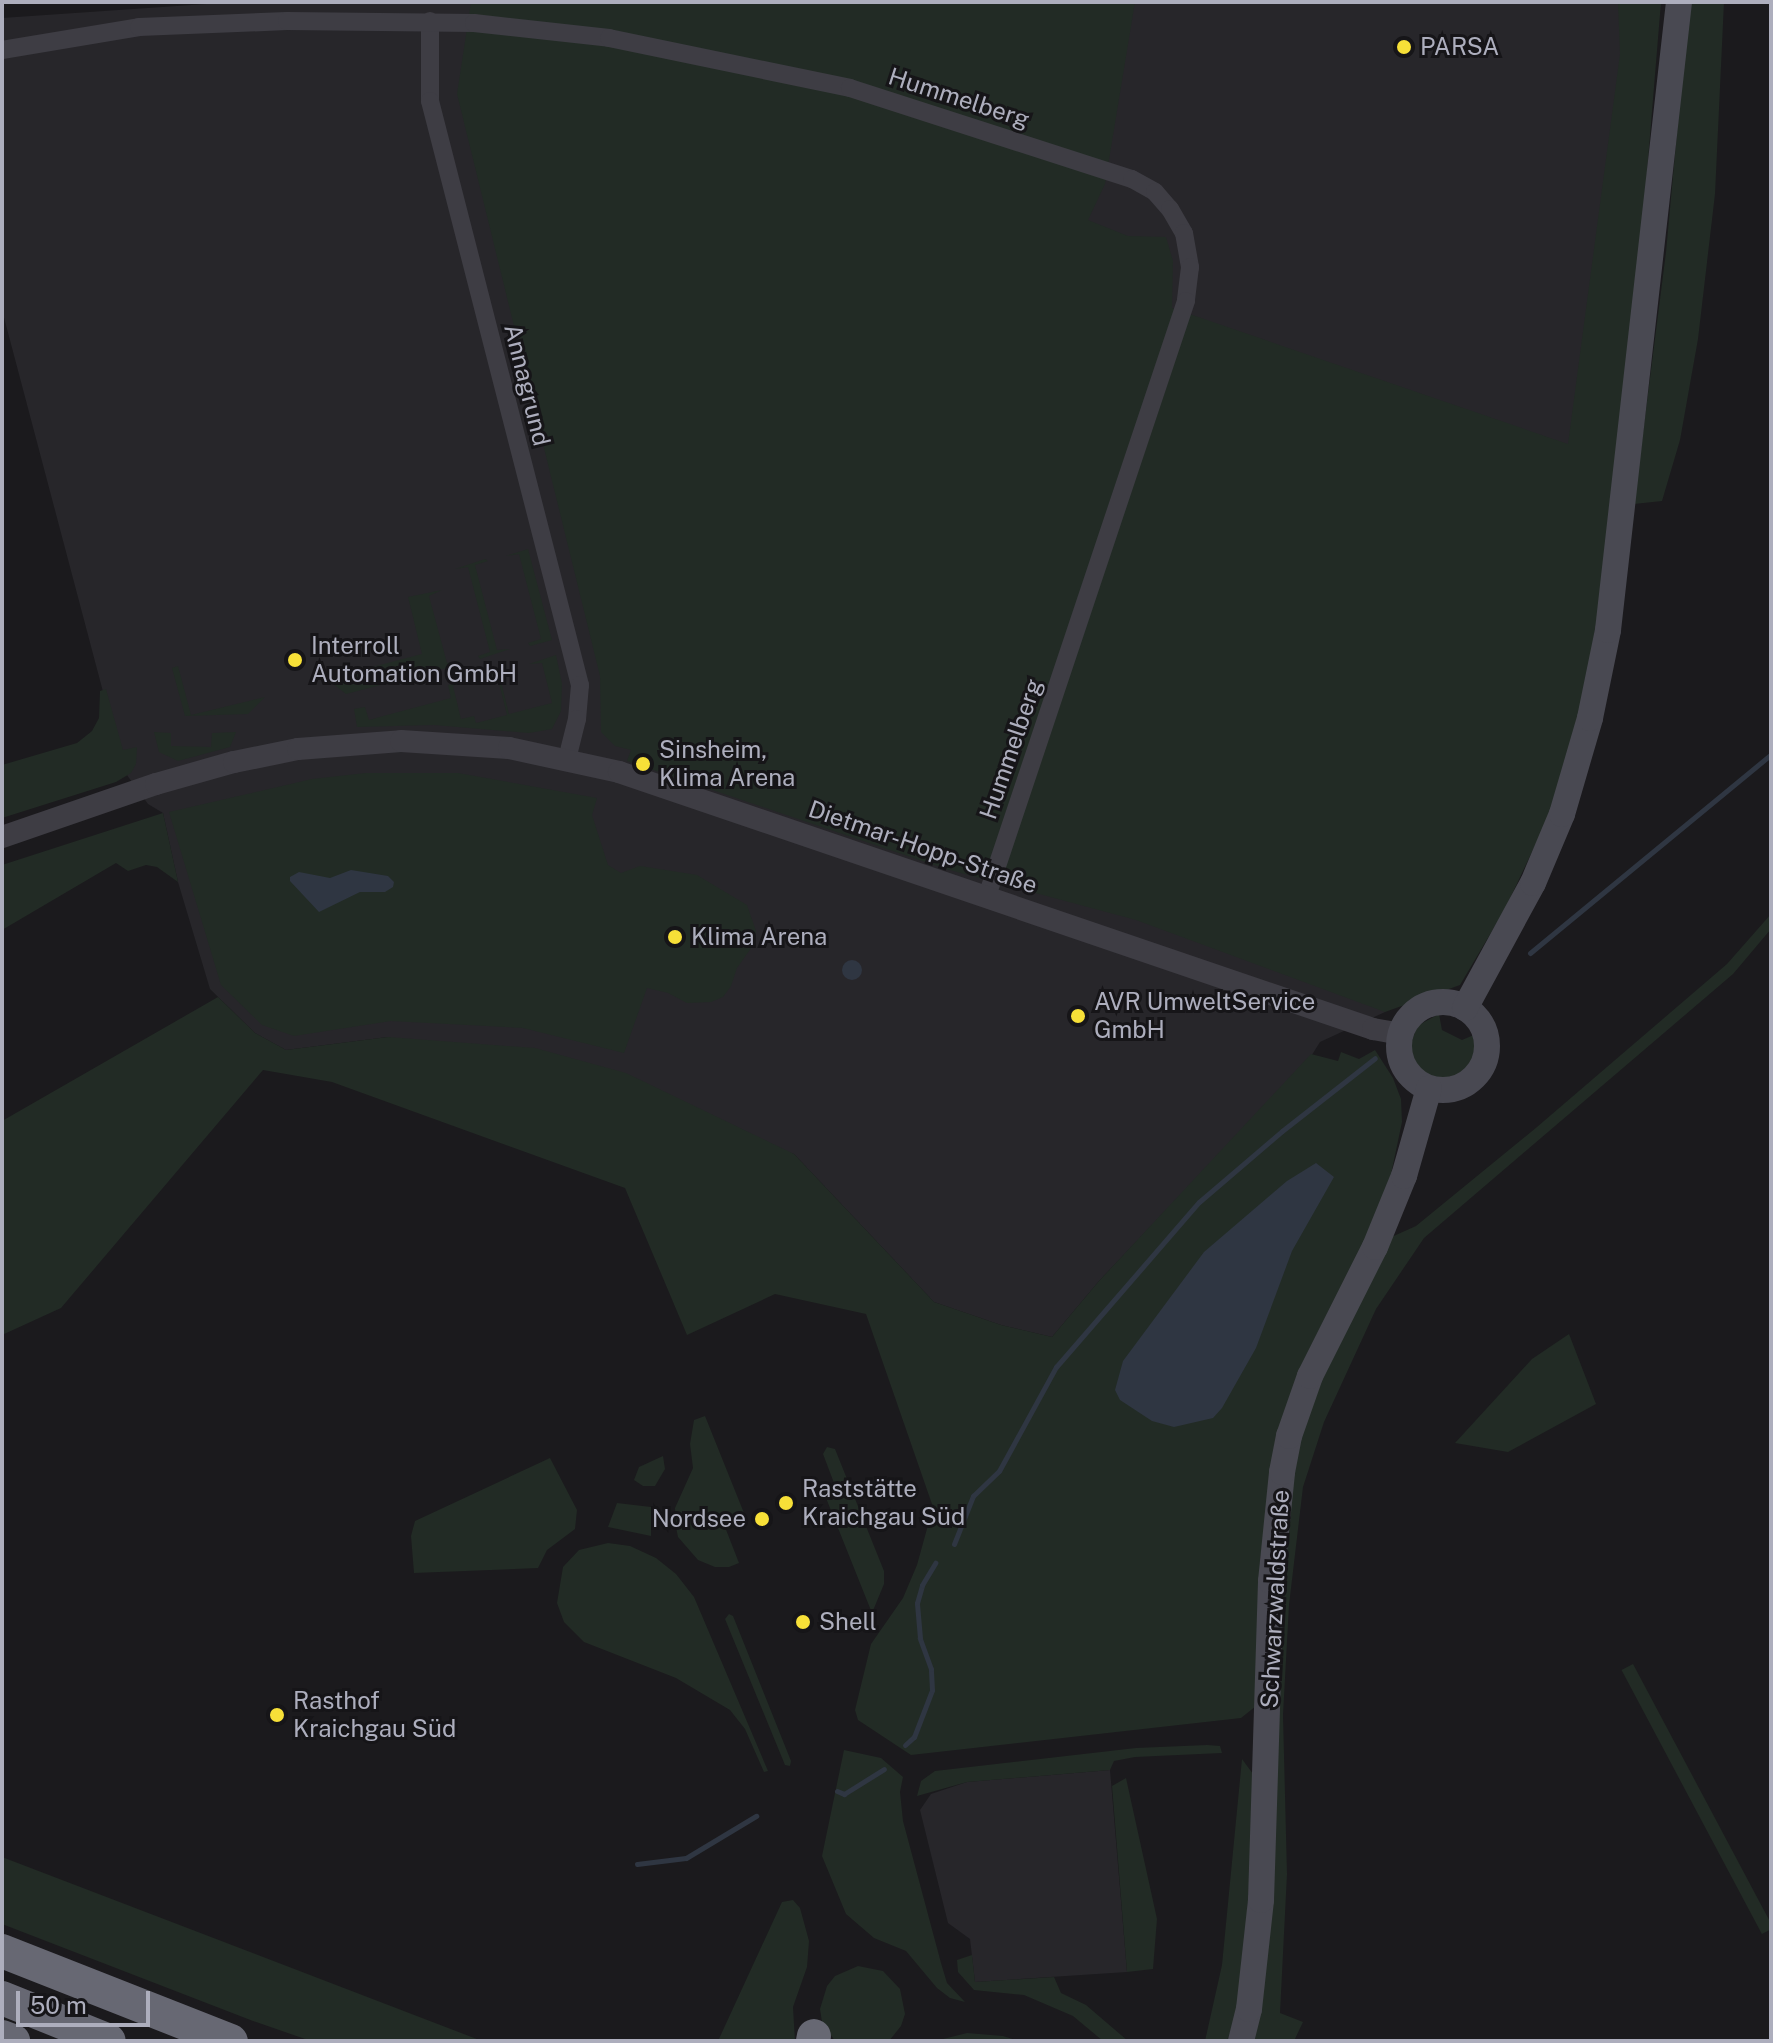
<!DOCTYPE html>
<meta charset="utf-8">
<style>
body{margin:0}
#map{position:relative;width:1773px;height:2043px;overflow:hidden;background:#1b1a1d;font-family:"Public Sans",sans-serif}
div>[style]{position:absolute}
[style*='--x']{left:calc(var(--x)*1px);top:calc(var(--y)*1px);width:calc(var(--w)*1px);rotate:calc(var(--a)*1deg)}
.built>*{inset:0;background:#27262a}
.green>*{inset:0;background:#222b25;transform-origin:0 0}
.water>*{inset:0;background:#2f3642}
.round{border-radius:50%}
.stream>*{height:5px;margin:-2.5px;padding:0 2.5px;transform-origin:2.5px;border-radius:2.5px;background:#2f3642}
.minor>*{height:18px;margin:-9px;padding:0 9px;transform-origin:9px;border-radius:9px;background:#3e3d44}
.tertiary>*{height:22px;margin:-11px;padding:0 11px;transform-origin:11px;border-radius:11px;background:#3e3d44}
.secondary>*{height:26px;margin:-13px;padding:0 13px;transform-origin:13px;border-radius:13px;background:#494952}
.secondary>.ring{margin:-13px;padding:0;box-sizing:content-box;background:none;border:26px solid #494952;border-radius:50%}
.motorway>*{height:34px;margin:-17px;padding:0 17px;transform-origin:17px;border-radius:17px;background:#676873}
.dots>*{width:22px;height:22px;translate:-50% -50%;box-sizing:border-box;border:4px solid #161518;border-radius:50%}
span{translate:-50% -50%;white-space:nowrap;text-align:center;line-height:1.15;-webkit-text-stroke:6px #161518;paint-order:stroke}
.poi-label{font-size:24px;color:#adaebd}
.left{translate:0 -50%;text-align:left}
.right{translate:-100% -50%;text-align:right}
.street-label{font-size:24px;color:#adaebd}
.frame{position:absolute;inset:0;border:4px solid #adaebd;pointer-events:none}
.scale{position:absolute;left:16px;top:1991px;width:134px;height:36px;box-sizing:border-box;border:4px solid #adaebd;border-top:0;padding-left:10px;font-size:24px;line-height:28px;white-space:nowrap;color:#adaebd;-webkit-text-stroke:6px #161518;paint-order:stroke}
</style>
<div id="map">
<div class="built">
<div style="clip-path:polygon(471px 2px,1636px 2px,1620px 281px,1440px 898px,1385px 1012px,1320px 1042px,1310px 1058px,1099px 1281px,1052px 1337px,1001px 1325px,934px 1302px,794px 1154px,388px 1037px,286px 1050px,255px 1033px,210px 989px,178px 882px,163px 813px,148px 804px,124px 771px,2px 310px,2px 18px,206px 4px)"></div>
<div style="clip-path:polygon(1110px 1770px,1127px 1972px,975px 1982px,970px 1939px,948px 1923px,920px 1810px,931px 1794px,967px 1782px)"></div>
</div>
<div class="green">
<div style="clip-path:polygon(471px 2px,1135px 2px,1105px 184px,1088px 220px,1128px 236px,1166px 237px,1173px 261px,1172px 308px,1568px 444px,1620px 54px,1618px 2px,1661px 2px,1630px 379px,1603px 583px,1584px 696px,1556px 801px,1505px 909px,1460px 985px,1385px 1012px,1136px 920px,946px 869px,627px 761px,631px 750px,615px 746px,601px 732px,600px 676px,457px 94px)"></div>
<div style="clip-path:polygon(1689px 2px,1724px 2px,1715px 194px,1698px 339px,1680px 440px,1662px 501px,1634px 504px,1666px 252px)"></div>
<div style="clip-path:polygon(528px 549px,552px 640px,530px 646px,528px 643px,541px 639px,519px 554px,506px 556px)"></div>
<div style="clip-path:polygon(485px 559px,488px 561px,475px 565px,497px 650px,510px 649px,480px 659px,478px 656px,490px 652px,468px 567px,455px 569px)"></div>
<div style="clip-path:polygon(442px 590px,429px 596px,447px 663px,459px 661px,458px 665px,346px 694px,327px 679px,422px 654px,408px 597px)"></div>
<div style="clip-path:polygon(556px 655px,562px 684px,561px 711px,552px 729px,529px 733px,434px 725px,357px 727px,354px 709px,365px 707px,369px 720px,387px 715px,451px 698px,448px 685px,465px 681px,453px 686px,461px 719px,474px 716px,476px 723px,507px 715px,497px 675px,483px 676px,510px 669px,499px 674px,509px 714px,552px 703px,542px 663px,529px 664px)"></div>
<div style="clip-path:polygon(178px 666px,191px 715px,265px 697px,248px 714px,185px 716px,172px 668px)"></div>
<div style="clip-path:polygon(106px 689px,123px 750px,137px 747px,136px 764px,131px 773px,116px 782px,2px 818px,2px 765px,77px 743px,92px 731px,99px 718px,100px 691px)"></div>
<div style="clip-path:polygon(154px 732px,171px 733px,171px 746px,211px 747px,212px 733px,236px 732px,230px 747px,178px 761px,159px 752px)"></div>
<div style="clip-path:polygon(366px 773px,458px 773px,597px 798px,592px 815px,608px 865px,621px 873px,640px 866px,697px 875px,747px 905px,756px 931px,754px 944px,737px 968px,731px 986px,723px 997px,711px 1002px,687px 1003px,668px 993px,647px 988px,624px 1053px,523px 1028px,391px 1021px,294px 1036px,262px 1025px,221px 985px,169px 812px,312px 779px)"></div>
<div style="clip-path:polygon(163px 813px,178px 882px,157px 867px,146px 865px,128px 871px,116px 863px,2px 930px,2px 865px)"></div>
<div style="clip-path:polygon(1771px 914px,1771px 929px,1733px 974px,1424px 1238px,1376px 1309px,1324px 1422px,1303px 1487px,1289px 1605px,1283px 1715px,1287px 1874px,1280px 2013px,1303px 2022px,1294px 2041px,1252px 2041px,1283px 1508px,1305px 1413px,1387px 1239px,1416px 1226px,1537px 1127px,1727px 964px)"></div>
<div style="clip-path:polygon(218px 997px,255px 1033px,286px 1050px,388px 1037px,535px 1048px,626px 1073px,794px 1154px,934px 1302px,1001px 1325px,1052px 1337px,1099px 1281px,1311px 1054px,1338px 1061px,1341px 1052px,1359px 1059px,1375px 1050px,1393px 1078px,1401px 1099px,1402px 1122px,1386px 1198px,1273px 1468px,1260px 1561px,1256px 1706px,1241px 1718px,911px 1755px,858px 1720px,855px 1710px,871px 1644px,903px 1598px,917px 1565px,933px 1507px,866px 1314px,775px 1294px,687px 1335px,625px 1188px,332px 1082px,263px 1070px,61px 1308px,2px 1335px,2px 1121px)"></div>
<div style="clip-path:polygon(1439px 1014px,1442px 1030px,1462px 1040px,1476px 1034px,1478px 1043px,1476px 1060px,1467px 1074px,1443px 1083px,1420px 1073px,1409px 1050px,1417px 1026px)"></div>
<div style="clip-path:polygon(1569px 1334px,1596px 1404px,1508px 1452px,1455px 1443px,1532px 1359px)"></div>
<div style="clip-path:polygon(705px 1416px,746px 1518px,725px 1527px,739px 1563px,729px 1567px,715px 1567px,698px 1560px,678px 1537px,676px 1527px,675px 1508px,693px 1468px,690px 1444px,694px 1420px)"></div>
<div style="clip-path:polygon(827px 1447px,835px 1449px,884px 1571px,884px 1584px,872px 1613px,822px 1488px,834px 1483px,823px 1454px)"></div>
<div style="clip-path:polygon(663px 1456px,665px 1469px,655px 1486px,643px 1486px,634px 1480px,639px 1467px)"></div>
<div style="clip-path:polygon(550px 1458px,577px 1510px,575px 1529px,547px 1550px,538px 1568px,414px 1573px,411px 1536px,415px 1521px)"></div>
<div style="clip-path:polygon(617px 1503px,651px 1507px,651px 1536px,608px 1527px)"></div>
<div style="clip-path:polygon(608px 1543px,630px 1546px,656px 1558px,676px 1574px,694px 1597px,768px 1771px,764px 1772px,745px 1729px,730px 1710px,676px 1678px,584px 1642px,564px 1622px,557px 1603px,563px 1567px,579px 1550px)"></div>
<div style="clip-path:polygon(729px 1614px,733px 1616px,791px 1761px,790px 1766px,785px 1765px,725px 1619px)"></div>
<div style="left:1633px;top:1664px;width:299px;height:13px;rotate:62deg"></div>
<div style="clip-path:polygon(1207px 1745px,1220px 1746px,1222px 1753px,1135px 1757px,1114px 1761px,1110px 1770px,967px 1782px,917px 1796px,921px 1781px,935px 1771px,1136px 1748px)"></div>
<div style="clip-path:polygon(844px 1750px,881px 1758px,903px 1777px,900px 1792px,903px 1821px,941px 1963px,947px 1983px,965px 2002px,950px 1998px,937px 1988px,906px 1951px,874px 1938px,846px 1914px,822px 1856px)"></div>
<div style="clip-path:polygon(1242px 1759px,1256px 1778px,1257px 1794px,1239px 2008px,1227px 2041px,1205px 2041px,1222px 1965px)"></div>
<div style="clip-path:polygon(1126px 1778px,1157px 1919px,1153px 1969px,1127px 1972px,1112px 1786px)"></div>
<div style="clip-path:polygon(2px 1857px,482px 2041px,311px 2041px,253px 2021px,2px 1924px)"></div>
<div style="clip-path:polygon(793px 1900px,800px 1908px,809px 1941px,807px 1967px,793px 2007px,795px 2041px,718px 2041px,782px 1902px)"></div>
<div style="clip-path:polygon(972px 1955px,975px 1982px,1054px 1977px,1061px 1993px,1086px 2005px,1128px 2041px,1103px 2041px,1073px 2016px,1024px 1995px,974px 1990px,958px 1972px,957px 1960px)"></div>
<div style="clip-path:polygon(858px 1966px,883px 1971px,900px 1989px,905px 2014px,901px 2026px,889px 2041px,835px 2041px,822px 2022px,820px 2009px,827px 1986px,835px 1976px)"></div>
<div style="clip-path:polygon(967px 2033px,1003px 2036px,1019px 2041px,935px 2041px)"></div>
</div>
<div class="water">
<div style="clip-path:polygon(351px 870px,388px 876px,394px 882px,393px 887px,385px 892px,360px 892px,319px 912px,290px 881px,290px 877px,299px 872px,330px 878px)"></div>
<div class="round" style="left:842px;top:960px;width:20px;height:20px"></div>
<div style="clip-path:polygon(1316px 1163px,1334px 1177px,1292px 1251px,1256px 1348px,1222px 1408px,1213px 1418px,1174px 1427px,1152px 1421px,1120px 1400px,1115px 1390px,1123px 1361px,1204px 1252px,1287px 1181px)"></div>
</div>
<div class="stream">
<div style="--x:1530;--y:953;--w:313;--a:-39.5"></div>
<div style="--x:954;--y:1544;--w:52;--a:-68.4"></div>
<div style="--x:973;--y:1496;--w:36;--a:-44"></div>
<div style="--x:999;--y:1471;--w:119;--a:-61.3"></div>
<div style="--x:1056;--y:1367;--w:218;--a:-49.1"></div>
<div style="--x:1199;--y:1202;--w:109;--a:-40.5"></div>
<div style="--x:1282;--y:1131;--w:118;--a:-38.1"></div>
<div style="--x:905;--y:1745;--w:12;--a:-42"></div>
<div style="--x:914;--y:1737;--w:50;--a:-69"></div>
<div style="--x:932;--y:1690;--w:21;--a:-93"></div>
<div style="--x:931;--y:1669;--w:33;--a:-110"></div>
<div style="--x:920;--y:1638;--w:35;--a:-95"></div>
<div style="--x:917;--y:1603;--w:19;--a:-74"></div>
<div style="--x:922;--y:1585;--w:26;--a:-59"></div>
<div style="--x:837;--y:1791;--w:8;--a:23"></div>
<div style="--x:844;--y:1794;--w:47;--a:-32"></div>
<div style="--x:637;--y:1864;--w:49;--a:-7"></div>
<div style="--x:686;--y:1858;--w:82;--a:-31"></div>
</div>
<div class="minor">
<div style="--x:430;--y:21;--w:80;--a:90"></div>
<div style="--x:430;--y:101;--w:603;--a:75.6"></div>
<div style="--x:580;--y:685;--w:34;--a:95"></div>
<div style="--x:577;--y:719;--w:41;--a:104"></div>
<div style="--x:2;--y:50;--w:139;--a:-9.5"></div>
<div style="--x:139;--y:27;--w:148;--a:-2.3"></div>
<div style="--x:287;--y:21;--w:187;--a:0.6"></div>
<div style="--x:474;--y:23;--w:136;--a:6.3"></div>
<div style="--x:609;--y:38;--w:246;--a:11.7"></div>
<div style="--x:850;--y:88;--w:296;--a:17.9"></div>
<div style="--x:1132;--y:179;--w:26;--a:29"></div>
<div style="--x:1155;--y:192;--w:23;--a:49"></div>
<div style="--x:1170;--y:209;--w:28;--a:60"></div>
<div style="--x:1184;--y:233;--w:35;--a:80"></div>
<div style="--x:1190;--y:267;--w:34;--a:97"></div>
<div style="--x:1186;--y:301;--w:627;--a:108.49"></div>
</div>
<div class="tertiary">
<div style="--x:2;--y:837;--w:163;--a:-19"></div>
<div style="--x:156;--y:784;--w:81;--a:-15.8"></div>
<div style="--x:234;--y:762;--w:65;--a:-11.5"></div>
<div style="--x:298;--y:749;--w:103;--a:-4.4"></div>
<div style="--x:401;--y:741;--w:108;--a:3.7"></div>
<div style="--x:509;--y:748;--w:113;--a:12.3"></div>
<div style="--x:619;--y:772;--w:797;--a:18.82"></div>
<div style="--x:1373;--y:1029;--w:28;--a:10"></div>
</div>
<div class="secondary">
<div class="ring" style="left:1399px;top:1002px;width:62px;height:62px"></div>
<div style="--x:1465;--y:1008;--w:142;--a:-61.5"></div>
<div style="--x:1533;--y:883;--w:75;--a:-67.2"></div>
<div style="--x:1562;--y:814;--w:100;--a:-73.7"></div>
<div style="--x:1590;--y:718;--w:90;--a:-78.4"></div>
<div style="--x:1608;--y:630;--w:632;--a:-83.55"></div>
<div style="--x:1241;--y:2041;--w:33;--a:-76"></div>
<div style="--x:1249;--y:2009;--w:110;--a:-83.7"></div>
<div style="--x:1261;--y:1900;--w:319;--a:-88.2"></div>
<div style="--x:1271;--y:1581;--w:110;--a:-84.2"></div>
<div style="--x:1282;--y:1472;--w:37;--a:-79"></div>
<div style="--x:1289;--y:1436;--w:64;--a:-70.7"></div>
<div style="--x:1310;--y:1376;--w:144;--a:-63.3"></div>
<div style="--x:1375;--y:1247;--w:77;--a:-67.8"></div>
<div style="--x:1404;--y:1176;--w:91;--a:-74.1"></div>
</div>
<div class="motorway">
<div style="--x:2;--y:1951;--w:246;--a:21.5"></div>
<div style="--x:2;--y:1998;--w:115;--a:21.9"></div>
<div style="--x:2;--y:2037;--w:12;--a:20"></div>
<div style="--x:813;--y:2041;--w:5;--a:-79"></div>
</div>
<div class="dots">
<div style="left:1404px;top:47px;background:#f7e038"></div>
<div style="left:295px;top:660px;background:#f7e038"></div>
<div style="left:643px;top:764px;background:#f7e038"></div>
<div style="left:675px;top:937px;background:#f7e038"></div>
<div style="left:1078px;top:1016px;background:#f7e038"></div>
<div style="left:786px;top:1503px;background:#f7e038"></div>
<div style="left:762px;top:1519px;background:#f7e038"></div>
<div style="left:803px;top:1622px;background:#f7e038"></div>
<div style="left:277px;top:1715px;background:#f7e038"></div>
</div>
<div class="poi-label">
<span class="left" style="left:1420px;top:47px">PARSA</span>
<span class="left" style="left:311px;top:660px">Interroll<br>Automation GmbH</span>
<span class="left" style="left:659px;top:764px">Sinsheim,<br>Klima Arena</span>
<span class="left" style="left:691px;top:937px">Klima Arena</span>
<span class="left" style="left:1094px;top:1016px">AVR UmweltService<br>GmbH</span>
<span class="left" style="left:802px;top:1503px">Raststätte<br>Kraichgau Süd</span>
<span class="right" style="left:746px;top:1519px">Nordsee</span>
<span class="left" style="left:819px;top:1622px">Shell</span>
<span class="left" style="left:293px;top:1715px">Rasthof<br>Kraichgau Süd</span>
</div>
<div class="street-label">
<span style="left:959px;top:98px;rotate:18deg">Hummelberg</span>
<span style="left:527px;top:385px;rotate:76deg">Annagrund</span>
<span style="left:1011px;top:749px;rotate:-71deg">Hummelberg</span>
<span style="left:923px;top:847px;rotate:19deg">Dietmar-Hopp-Straße</span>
<span style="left:1275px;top:1599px;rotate:-87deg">Schwarzwaldstraße</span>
</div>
<div class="frame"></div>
<div class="scale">50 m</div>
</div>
